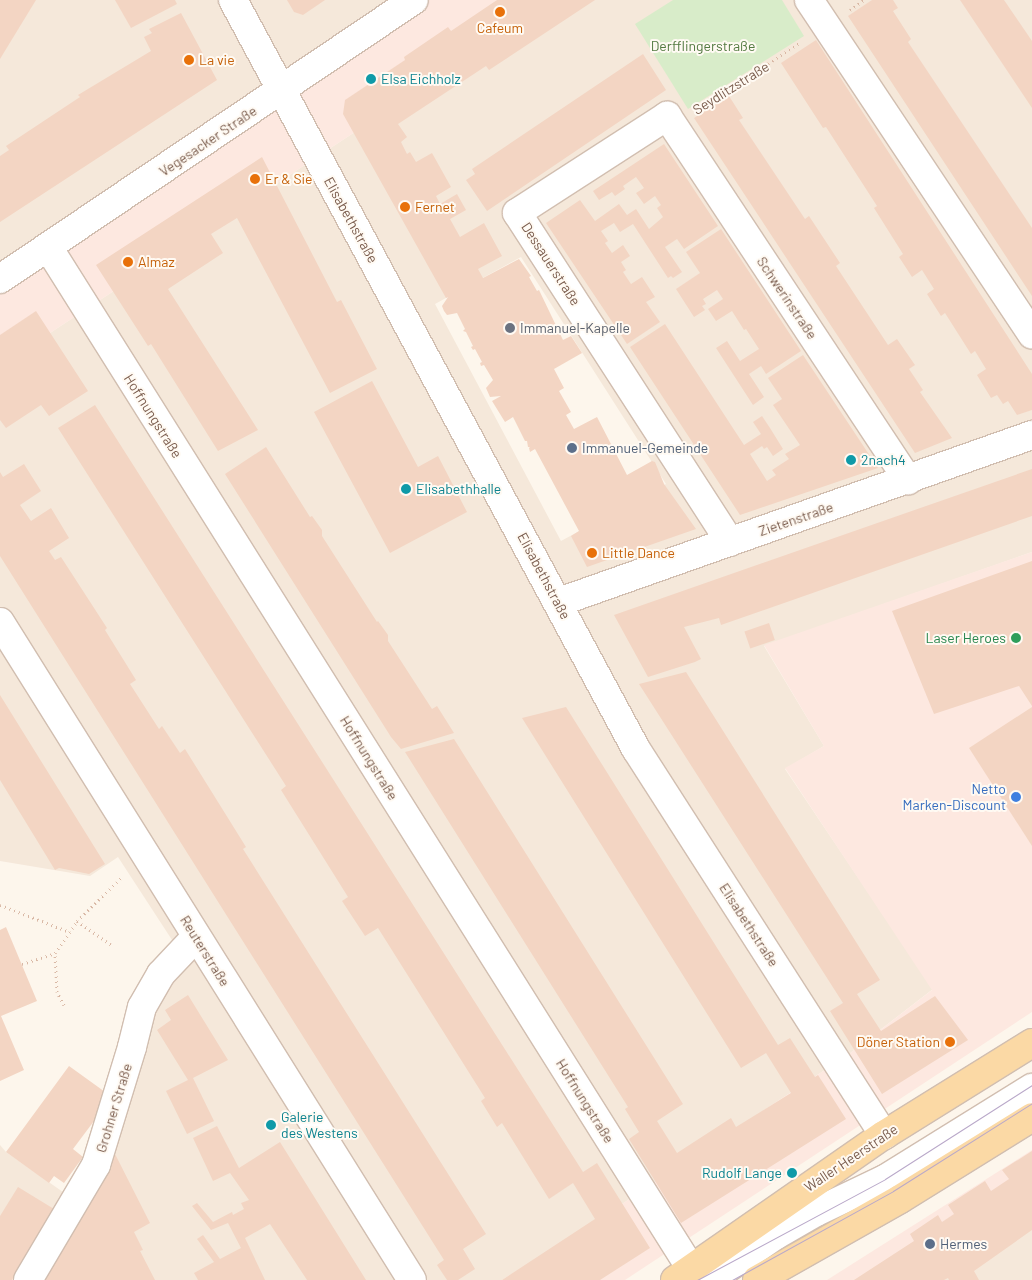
<!DOCTYPE html>
<meta charset="utf-8">
<style>
body{margin:0}
#map{position:relative;width:1032px;height:1280px;overflow:hidden;background:#fdf6ec;font-family:Barlow,sans-serif}
div>[style]{position:absolute}
[style*='--x']{left:calc(var(--x)*1px);top:calc(var(--y)*1px);width:calc(var(--w)*1px);rotate:calc(var(--a)*1deg)}
.residential>*{inset:0;background:#f5e8da}
.commercial>*{inset:0;background:#fde8e0}
.green>*{inset:0;background:#d8ecc9}
.building>*{inset:0;background:#f3d5c3;transform-origin:0 0}
.path>*{height:3px;margin-top:-1.5px;transform-origin:0;background:repeating-linear-gradient(90deg,#d9b8a5 0 1px,transparent 0 5px)}
.roads{filter:drop-shadow(1px 0 #d1beb0) drop-shadow(-1px 0 #d1beb0) drop-shadow(0 1px #d1beb0) drop-shadow(0 -1px #d1beb0)}
.minor>*{height:28px;margin:-14px;padding:0 14px;transform-origin:14px;border-radius:14px;background:#fff}
.major>*{height:28px;margin:-14px;padding:0 14px;transform-origin:14px;border-radius:14px;background:#fbd9a5}
.tram>*{height:1px;margin:-0.5px;padding:0 0.5px;transform-origin:0.5px;border-radius:0.5px;background:#b9a8c9}
.dots>*{width:14px;height:14px;translate:-50% -50%;box-sizing:border-box;border:2px solid #fffaf3;border-radius:50%}
span{translate:-50% -50%;white-space:nowrap;text-align:center;line-height:1.15;-webkit-text-stroke:4px #fffaf3;paint-order:stroke}
.food-label{font-size:14px;color:#c56008}
.left{translate:0 -50%;text-align:left}
.right{translate:-100% -50%;text-align:right}
.park-label{font-size:14px;color:#537a41}
.culture-label{font-size:14px;color:#0d838f}
.street-label{font-size:14px;color:#7a5c4d}
.worship-label{font-size:14px;color:#5b616d}
.service-label{font-size:14px;color:#4e5e75}
.leisure-label{font-size:14px;color:#27864d}
.shop-label{font-size:14px;color:#366cbe}
</style>
<div id="map">
<div class="residential">
<div style="clip-path:polygon(0 0,399px 0,0 268px)"></div>
<div style="clip-path:polygon(evenodd,555px 0,1032px 0,1032px 552px,764px 646px,824px 746px,785px 769px,933px 989px,849px 1054px,581px 1231px,502px 1280px,0 1280px,0 1145px,6px 1152px,70px 1197px,174px 943px,118px 857px,90px 876px,0 861px,0 366px,555px 0,521px 257px,666px 484px,561px 541px,435px 304px,521px 257px)"></div>
<div style="clip-path:polygon(1032px 1212px,1032px 1280px,932px 1280px)"></div>
</div>
<div class="commercial">
<div style="clip-path:polygon(399px 0,555px 0,0 366px,0 268px)"></div>
<div style="clip-path:polygon(1032px 552px,1032px 1012px,625px 1280px,502px 1280px,581px 1231px,849px 1054px,932px 990px,785px 768px,824px 746px,764px 645px)"></div>
<div style="clip-path:polygon(1032px 1150px,1032px 1212px,932px 1280px,827px 1280px)"></div>
</div>
<div class="green">
<div style="clip-path:polygon(673px 0,782px 0,804px 36px,688px 109px,635px 24px)"></div>
</div>
<div class="building">
<div style="clip-path:polygon(0 0,36px 0,0 59px)"></div>
<div style="clip-path:polygon(115px 0,175px 0,177px 4px,131px 28px)"></div>
<div style="clip-path:polygon(287px 0,325px 0,303px 15px,294px 12px)"></div>
<div style="clip-path:polygon(497px 0,595px 0,489px 70px,486px 66px,398px 124px,407px 137px,401px 142px,407px 154px,410px 152px,416px 162px,432px 153px,451px 187px,436px 196px,440px 204px,457px 194px,466px 210px,450px 219px,460px 237px,484px 223px,502px 256px,478px 269px,483px 278px,519px 259px,531px 276px,529px 277px,537px 291px,539px 290px,563px 340px,571px 336px,582px 353px,554px 369px,564px 388px,559px 391px,571px 412px,566px 415px,574px 429px,597px 417px,627px 475px,652px 461px,655px 462px,664px 484px,696px 529px,587px 567px,571px 536px,579px 531px,535px 449px,530px 452px,529px 448px,530px 447px,528px 447px,527px 441px,525px 441px,513px 417px,505px 422px,492px 401px,501px 396px,490px 397px,486px 388px,493px 380px,484px 365px,481px 366px,480px 363px,482px 362px,475px 349px,473px 350px,471px 347px,473px 346px,466px 332px,463px 331px,465px 329px,457px 313px,447px 315px,444px 311px,442px 306px,448px 297px,446px 298px,343px 114px,345px 100px,405px 60px,404px 57px,448px 27px,451px 31px)"></div>
<div style="clip-path:polygon(872px 0,893px 0,898px 8px,893px 11px,911px 39px,908px 42px,1032px 228px,1032px 296px,848px 16px)"></div>
<div style="clip-path:polygon(960px 0,1004px 0,1032px 41px,1032px 108px)"></div>
<div style="clip-path:polygon(181px 13px,217px 80px,0 222px,0 156px,9px 150px,6px 146px,80px 97px,78px 95px,151px 51px,144px 37px,152px 33px,149px 29px)"></div>
<div style="clip-path:polygon(816px 40px,1032px 374px,1032px 410px,1017px 415px,1008px 401px,1003px 404px,997px 395px,991px 398px,977px 375px,986px 369px,975px 351px,971px 354px,945px 313px,941px 316px,927px 294px,934px 289px,922px 270px,912px 277px,899px 257px,903px 254px,874px 208px,877px 206px,826px 127px,823px 128px,781px 63px)"></div>
<div style="clip-path:polygon(643px 54px,666px 90px,487px 211px,466px 180px,475px 174px,472px 169px)"></div>
<div style="clip-path:polygon(729px 96px,743px 118px,739px 120px,805px 219px,809px 216px,840px 263px,836px 266px,888px 345px,897px 339px,915px 365px,909px 369px,923px 390px,920px 392px,952px 438px,915px 453px,694px 118px)"></div>
<div style="clip-path:polygon(664px 144px,718px 226px,684px 249px,677px 239px,665px 247px,682px 272px,673px 278px,671px 276px,668px 278px,633px 224px,620px 232px,614px 223px,601px 231px,608px 241px,605px 243px,612px 253px,623px 245px,630px 256px,621px 262px,626px 270px,623px 272px,631px 284px,642px 277px,655px 297px,646px 302px,660px 322px,627px 344px,546px 223px,580px 200px,595px 221px,619px 204px,627px 215px,636px 209px,649px 229px,663px 217px,657px 208px,661px 205px,655px 196px,644px 204px,636px 193px,644px 188px,636px 177px,623px 186px,625px 189px,615px 196px,612px 192px,599px 200px,593px 191px)"></div>
<div style="clip-path:polygon(262px 157px,337px 302px,341px 300px,377px 369px,330px 393px,237px 218px,211px 234px,223px 253px,168px 289px,258px 430px,218px 451px,151px 344px,148px 346px,96px 265px)"></div>
<div style="clip-path:polygon(721px 229px,801px 351px,766px 374px,761px 366px,749px 374px,764px 397px,753px 405px,716px 348px,727px 341px,740px 361px,759px 349px,746px 329px,744px 330px,732px 311px,716px 321px,708px 309px,723px 299px,717px 290px,703px 299px,706px 304px,702px 306px,705px 310px,694px 317px,676px 289px,700px 273px,686px 252px)"></div>
<div style="clip-path:polygon(36px 311px,88px 391px,49px 416px,41px 405px,6px 428px,0 420px,0 335px)"></div>
<div style="clip-path:polygon(665px 324px,744px 445px,761px 434px,753px 422px,762px 416px,770px 428px,783px 449px,773px 456px,767px 447px,764px 449px,762px 446px,750px 454px,767px 481px,776px 475px,772px 470px,789px 459px,785px 454px,800px 445px,773px 405px,782px 399px,768px 378px,803px 355px,878px 468px,740px 515px,630px 347px)"></div>
<div style="clip-path:polygon(372px 381px,418px 467px,438px 456px,467px 512px,390px 553px,314px 412px)"></div>
<div style="clip-path:polygon(95px 405px,583px 1172px,597px 1163px,650px 1248px,600px 1280px,502px 1280px,595px 1219px,573px 1183px,549px 1199px,502px 1123px,497px 1127px,481px 1101px,485px 1098px,378px 928px,365px 936px,342px 901px,348px 897px,281px 790px,286px 786px,58px 428px)"></div>
<div style="clip-path:polygon(266px 447px,310px 517px,312px 516px,322px 530px,322px 536px,377px 622px,378px 621px,388px 635px,388px 641px,432px 709px,437px 706px,454px 733px,401px 749px,391px 737px,225px 474px)"></div>
<div style="clip-path:polygon(24px 464px,41px 491px,20px 505px,31px 521px,51px 508px,69px 538px,49px 551px,55px 560px,61px 557px,107px 628px,105px 630px,136px 680px,130px 684px,159px 729px,162px 726px,180px 753px,185px 749px,246px 847px,243px 849px,486px 1234px,463px 1249px,475px 1269px,458px 1280px,447px 1280px,437px 1265px,444px 1260px,0 556px,0 472px,3px 477px)"></div>
<div style="clip-path:polygon(1032px 469px,1032px 516px,721px 625px,719px 618px,684px 627px,701px 659px,695px 662px,648px 677px,614px 615px)"></div>
<div style="clip-path:polygon(1032px 561px,1032px 706px,1019px 686px,934px 714px,892px 611px)"></div>
<div style="left:769px;top:623px;width:18px;height:26px;rotate:71deg"></div>
<div style="clip-path:polygon(686px 672px,880px 980px,857px 994px,881px 1031px,935px 996px,968px 1040px,882px 1094px,830px 1011px,843px 1003px,639px 684px)"></div>
<div style="clip-path:polygon(0 695px,105px 864px,89px 874px,59px 868px,55px 870px,0 780px)"></div>
<div style="clip-path:polygon(566px 707px,778px 1045px,790px 1038px,815px 1077px,818px 1075px,846px 1119px,681px 1223px,629px 1139px,639px 1132px,625px 1109px,628px 1107px,405px 752px,454px 739px,683px 1104px,657px 1121px,677px 1153px,731px 1118px,736px 1127px,791px 1093px,766px 1053px,741px 1068px,522px 718px)"></div>
<div style="clip-path:polygon(1032px 707px,1032px 846px,969px 748px)"></div>
<div style="clip-path:polygon(6px 927px,37px 1001px,1px 1016px,24px 1070px,0 1081px,0 930px)"></div>
<div style="clip-path:polygon(188px 995px,228px 1060px,193px 1078px,214px 1121px,187px 1134px,166px 1091px,188px 1080px,157px 1030px,171px 1020px,165px 1010px)"></div>
<div style="clip-path:polygon(69px 1066px,112px 1097px,73px 1149px,83px 1157px,64px 1183px,54px 1176px,49px 1183px,6px 1152px)"></div>
<div style="clip-path:polygon(217px 1126px,239px 1168px,280px 1142px,366px 1280px,307px 1280px,270px 1224px,245px 1238px,265px 1280px,198px 1280px,194px 1273px,214px 1262px,197px 1239px,203px 1235px,220px 1259px,241px 1248px,228px 1223px,211px 1230px,192px 1206px,197px 1203px,213px 1222px,232px 1212px,233px 1215px,244px 1209px,241px 1203px,249px 1200px,230px 1173px,213px 1181px,193px 1138px)"></div>
<div style="clip-path:polygon(1032px 1151px,1032px 1230px,974px 1271px,979px 1280px,949px 1280px,948px 1278px,944px 1280px,854px 1280px,914px 1241px,910px 1234px,938px 1215px,942px 1222px,954px 1214px,948px 1205px,985px 1181px,991px 1191px,1009px 1179px,1002px 1170px)"></div>
<div style="clip-path:polygon(114px 1152px,150px 1223px,134px 1232px,143px 1250px,140px 1251px,155px 1280px,41px 1280px,92px 1197px)"></div>
<div style="clip-path:polygon(18px 1187px,54px 1209px,12px 1280px,0 1280px,0 1216px)"></div>
</div>
<div class="path">
<div style="--x:850;--y:10;--w:17;--a:-36"></div>
<div style="--x:697;--y:110;--w:124;--a:-33.2"></div>
<div style="--x:0;--y:905;--w:75;--a:21.1"></div>
<div style="--x:77;--y:921;--w:44;--a:34.8"></div>
<div style="--x:22;--y:964;--w:35;--a:-18"></div>
<div style="--x:64;--y:1005;--w:15;--a:-118"></div>
<div style="--x:57;--y:992;--w:39;--a:-93"></div>
<div style="--x:55;--y:953;--w:39;--a:-55"></div>
<div style="--x:77;--y:921;--w:64;--a:-44.4"></div>
</div>
<div class="roads">
<div class="minor">
<div style="--x:233;--y:0;--w:851;--a:61.72"></div>
<div style="--x:636;--y:749;--w:459;--a:57.3"></div>
<div style="--x:809;--y:0;--w:402;--a:56.3"></div>
<div style="--x:48;--y:247;--w:1207;--a:57.82"></div>
<div style="--x:0;--y:279;--w:499;--a:-34"></div>
<div style="--x:730;--y:542;--w:392;--a:-122.9"></div>
<div style="--x:517;--y:213;--w:179;--a:-32.9"></div>
<div style="--x:667;--y:116;--w:437;--a:56.5"></div>
<div style="--x:559;--y:602;--w:502;--a:-19.45"></div>
<div style="--x:0;--y:622;--w:776;--a:57.95"></div>
<div style="--x:28;--y:1280;--w:134;--a:-59.4"></div>
<div style="--x:96;--y:1165;--w:123;--a:-73"></div>
<div style="--x:132;--y:1047;--w:41;--a:-76"></div>
<div style="--x:142;--y:1007;--w:38;--a:-60"></div>
<div style="--x:161;--y:974;--w:51;--a:-46.6"></div>
<div style="--x:710;--y:1280;--w:80;--a:-34.3"></div>
<div style="--x:776;--y:1235;--w:46;--a:-29.9"></div>
<div style="--x:816;--y:1212;--w:76;--a:-25.6"></div>
<div style="--x:885;--y:1179;--w:173;--a:-31.8"></div>
</div>
<div class="major">
<div style="--x:675;--y:1280;--w:254;--a:-34.8"></div>
<div style="--x:884;--y:1135;--w:174;--a:-31.9"></div>
<div style="--x:757;--y:1280;--w:164;--a:-29.5"></div>
<div style="--x:900;--y:1199;--w:155;--a:-31.8"></div>
</div>
</div>
<div class="tram">
<div style="--x:697;--y:1280;--w:213;--a:-28.2"></div>
<div style="--x:885;--y:1179;--w:174;--a:-32.6"></div>
<div style="--x:732;--y:1280;--w:184;--a:-28.9"></div>
<div style="--x:893;--y:1191;--w:165;--a:-32.3"></div>
</div>
<div class="dots">
<div style="left:500px;top:12px;background:#e8710a"></div>
<div style="left:189px;top:60px;background:#e8710a"></div>
<div style="left:371px;top:79px;background:#0f9aa8"></div>
<div style="left:255px;top:179px;background:#e8710a"></div>
<div style="left:405px;top:207px;background:#e8710a"></div>
<div style="left:128px;top:262px;background:#e8710a"></div>
<div style="left:510px;top:328px;background:#6b7280"></div>
<div style="left:572px;top:448px;background:#5c6f8a"></div>
<div style="left:851px;top:460px;background:#0f9aa8"></div>
<div style="left:406px;top:489px;background:#0f9aa8"></div>
<div style="left:592px;top:553px;background:#e8710a"></div>
<div style="left:1016px;top:638px;background:#2e9e5b"></div>
<div style="left:1016px;top:797px;background:#3f7fe0"></div>
<div style="left:950px;top:1042px;background:#e8710a"></div>
<div style="left:271px;top:1125px;background:#0f9aa8"></div>
<div style="left:792px;top:1173px;background:#0f9aa8"></div>
<div style="left:930px;top:1244px;background:#5c6f8a"></div>
</div>
<div class="food-label">
<span style="left:500px;top:28px">Cafeum</span>
<span class="left" style="left:199px;top:60px">La vie</span>
<span class="left" style="left:265px;top:179px">Er &amp; Sie</span>
<span class="left" style="left:415px;top:207px">Fernet</span>
<span class="left" style="left:138px;top:262px">Almaz</span>
<span class="left" style="left:602px;top:553px">Little Dance</span>
<span class="right" style="left:940px;top:1042px">Döner Station</span>
</div>
<div class="park-label">
<span style="left:703px;top:46px">Derfflingerstraße</span>
</div>
<div class="culture-label">
<span class="left" style="left:381px;top:79px">Elsa Eichholz</span>
<span class="left" style="left:861px;top:460px">2nach4</span>
<span class="left" style="left:416px;top:489px">Elisabethhalle</span>
<span class="left" style="left:281px;top:1125px">Galerie<br>des Westens</span>
<span class="right" style="left:782px;top:1173px">Rudolf Lange</span>
</div>
<div class="street-label">
<span style="left:731px;top:88px;rotate:-32deg">Seydlitzstraße</span>
<span style="left:208px;top:141px;rotate:-34deg">Vegesacker Straße</span>
<span style="left:351px;top:220px;rotate:61deg">Elisabethstraße</span>
<span style="left:551px;top:264px;rotate:57deg">Dessauerstraße</span>
<span style="left:787px;top:298px;rotate:56deg">Schwerinstraße</span>
<span style="left:153px;top:416px;rotate:58deg">Hoffnungstraße</span>
<span style="left:796px;top:519px;rotate:-19deg">Zietenstraße</span>
<span style="left:544px;top:576px;rotate:62deg">Elisabethstraße</span>
<span style="left:369px;top:758px;rotate:58deg">Hoffnungstraße</span>
<span style="left:749px;top:925px;rotate:57deg">Elisabethstraße</span>
<span style="left:205px;top:951px;rotate:58deg">Reuterstraße</span>
<span style="left:585px;top:1101px;rotate:58deg">Hoffnungstraße</span>
<span style="left:114px;top:1108px;rotate:-73deg">Grohner Straße</span>
<span style="left:851px;top:1158px;rotate:-34deg">Waller Heerstraße</span>
</div>
<div class="worship-label">
<span class="left" style="left:520px;top:328px">Immanuel-Kapelle</span>
</div>
<div class="service-label">
<span class="left" style="left:582px;top:448px">Immanuel-Gemeinde</span>
<span class="left" style="left:940px;top:1244px">Hermes</span>
</div>
<div class="leisure-label">
<span class="right" style="left:1006px;top:638px">Laser Heroes</span>
</div>
<div class="shop-label">
<span class="right" style="left:1006px;top:797px">Netto<br>Marken-Discount</span>
</div>
</div>
